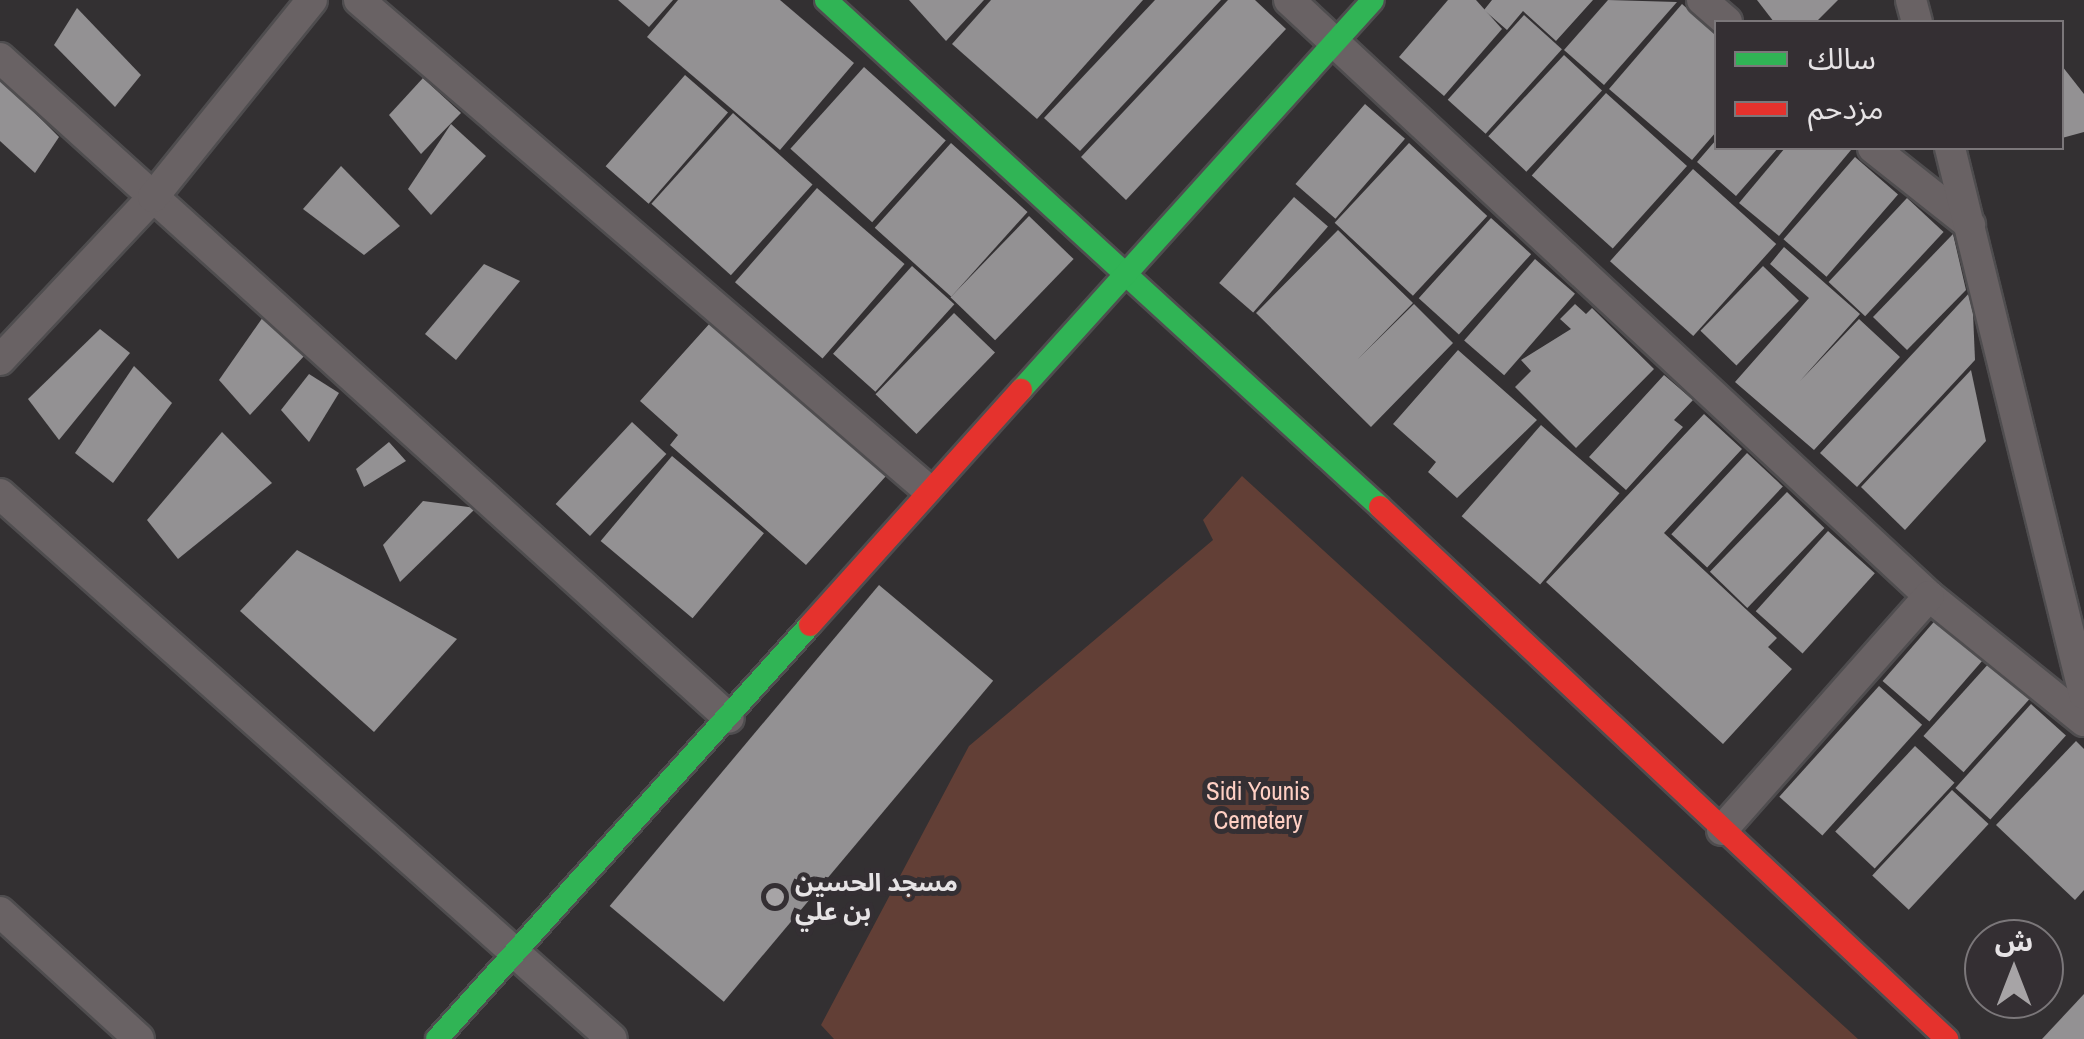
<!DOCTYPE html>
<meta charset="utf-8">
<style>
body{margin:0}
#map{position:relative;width:2084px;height:1039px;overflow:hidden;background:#333032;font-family:"Archivo Narrow","Noto Sans Arabic",sans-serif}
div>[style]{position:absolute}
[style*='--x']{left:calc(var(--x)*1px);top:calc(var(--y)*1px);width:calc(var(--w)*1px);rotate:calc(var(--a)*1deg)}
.green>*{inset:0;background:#623f36}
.building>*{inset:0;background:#939193;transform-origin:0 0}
.roads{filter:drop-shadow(2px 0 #4f4d4f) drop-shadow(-2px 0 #4f4d4f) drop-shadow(0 2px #4f4d4f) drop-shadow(0 -2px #4f4d4f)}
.street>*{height:30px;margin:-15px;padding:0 15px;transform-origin:15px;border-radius:15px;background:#696264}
.fast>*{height:22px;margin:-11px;padding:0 11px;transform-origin:11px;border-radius:11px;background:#30b455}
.jam>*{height:22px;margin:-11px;padding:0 11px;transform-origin:11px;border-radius:11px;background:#e5322d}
.dots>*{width:28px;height:28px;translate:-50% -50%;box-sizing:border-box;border:5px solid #342f33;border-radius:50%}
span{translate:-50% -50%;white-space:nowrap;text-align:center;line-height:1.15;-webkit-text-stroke:10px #342f33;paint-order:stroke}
.park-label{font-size:25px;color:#ffd0c4}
.poi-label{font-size:25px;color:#e6e3e5;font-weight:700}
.left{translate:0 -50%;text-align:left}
.legend{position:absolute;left:1714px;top:20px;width:350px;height:130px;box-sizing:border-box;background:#342f33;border:2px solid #7b777a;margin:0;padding:12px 18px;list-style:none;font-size:30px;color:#e6e3e5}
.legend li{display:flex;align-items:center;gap:20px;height:50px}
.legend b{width:50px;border:2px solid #7b777a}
.north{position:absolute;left:1964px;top:919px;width:100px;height:100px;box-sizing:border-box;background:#342f33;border:2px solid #7b777a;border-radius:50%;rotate:0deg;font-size:28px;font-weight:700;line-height:40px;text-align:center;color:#e6e3e5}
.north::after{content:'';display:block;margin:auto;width:35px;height:45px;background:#a7a4a6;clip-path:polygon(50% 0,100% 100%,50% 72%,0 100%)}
</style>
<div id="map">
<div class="green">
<div style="clip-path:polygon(1242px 476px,1858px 1039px,834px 1039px,821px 1025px,969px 746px,1213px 540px,1203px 520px)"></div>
</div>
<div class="building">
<div style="clip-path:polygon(618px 0,673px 0,649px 27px)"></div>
<div style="clip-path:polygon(678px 0,780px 0,854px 63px,780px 150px,647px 37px)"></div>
<div style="clip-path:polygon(909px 0,984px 0,946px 41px)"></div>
<div style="clip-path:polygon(991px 0,1143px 0,1037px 119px,952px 44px)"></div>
<div style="clip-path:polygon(1155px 0,1221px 0,1080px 151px,1044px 118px)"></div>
<div style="clip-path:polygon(1228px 0,1255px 0,1286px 29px,1126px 200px,1081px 157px)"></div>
<div style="clip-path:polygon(1448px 0,1476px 0,1502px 29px,1444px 96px,1399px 57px)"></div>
<div style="clip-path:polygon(1492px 0,1593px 0,1556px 41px,1523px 11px,1507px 30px,1484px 10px)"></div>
<div style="clip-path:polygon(1608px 0,1677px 2px,1604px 85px,1564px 50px)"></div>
<div style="clip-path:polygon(1757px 0,1838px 0,1816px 22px,1774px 22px)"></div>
<div style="clip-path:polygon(1682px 4px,1716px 34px,1716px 132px,1692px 160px,1609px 89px)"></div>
<div style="clip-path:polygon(77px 8px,141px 75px,115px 107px,54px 45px)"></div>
<div style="left:1524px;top:15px;width:51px;height:114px;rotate:42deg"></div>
<div style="left:1564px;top:55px;width:52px;height:111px;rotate:43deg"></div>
<div style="clip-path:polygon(2062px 66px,2084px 94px,2084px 132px,2062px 138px)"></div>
<div style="left:864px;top:67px;width:110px;height:110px;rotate:42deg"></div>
<div style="left:685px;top:75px;width:57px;height:121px;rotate:41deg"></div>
<div style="clip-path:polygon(0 78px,59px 137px,35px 173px,0 141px)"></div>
<div style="clip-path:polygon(423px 78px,461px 113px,421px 154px,389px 115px)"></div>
<div style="left:1606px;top:93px;width:109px;height:111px;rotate:42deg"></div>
<div style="left:1365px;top:104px;width:53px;height:106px;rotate:41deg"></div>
<div style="left:733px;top:113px;width:107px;height:122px;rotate:42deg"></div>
<div style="clip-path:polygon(451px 124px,486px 156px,431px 215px,408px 189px)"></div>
<div style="clip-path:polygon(1716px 140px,1716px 148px,1778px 148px,1736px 196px,1697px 162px)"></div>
<div style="left:951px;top:143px;width:103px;height:114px;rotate:42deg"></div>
<div style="left:1409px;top:143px;width:107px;height:109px;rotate:43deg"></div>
<div style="clip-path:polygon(1785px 148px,1851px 150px,1779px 236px,1739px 203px)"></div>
<div style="left:1855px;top:157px;width:57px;height:109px;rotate:41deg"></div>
<div style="clip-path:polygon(341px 166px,400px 226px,364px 255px,303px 209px)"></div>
<div style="left:1693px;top:169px;width:112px;height:124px;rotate:42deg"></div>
<div style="left:817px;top:188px;width:116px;height:125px;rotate:41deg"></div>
<div style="left:1294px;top:197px;width:45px;height:114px;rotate:41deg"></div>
<div style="left:1907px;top:198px;width:50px;height:115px;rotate:43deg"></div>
<div style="left:1029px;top:216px;width:62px;height:113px;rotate:44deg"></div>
<div style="left:1491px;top:218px;width:54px;height:108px;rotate:42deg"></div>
<div style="clip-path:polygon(1338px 230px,1413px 303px,1358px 359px,1414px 304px,1453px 343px,1371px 427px,1256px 313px)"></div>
<div style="clip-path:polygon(1953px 234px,1966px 290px,1907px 350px,1873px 317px)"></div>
<div style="clip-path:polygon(1784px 247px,1860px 314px,1800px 381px,1859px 319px,1900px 357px,1814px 450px,1735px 382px,1809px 298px,1770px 264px)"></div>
<div style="left:1535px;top:259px;width:53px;height:108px;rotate:41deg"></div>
<div style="clip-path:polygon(484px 264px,520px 281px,456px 360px,425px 334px)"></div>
<div style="left:912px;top:266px;width:57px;height:118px;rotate:42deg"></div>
<div style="left:1763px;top:266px;width:50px;height:90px;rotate:44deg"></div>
<div style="clip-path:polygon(1972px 290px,1975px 360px,1857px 487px,1820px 453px)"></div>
<div style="clip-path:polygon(1575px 304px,1586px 314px,1592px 308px,1654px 369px,1576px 448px,1515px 387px,1531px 371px,1521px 360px,1571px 329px,1560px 319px)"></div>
<div style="left:954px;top:313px;width:57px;height:113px;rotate:44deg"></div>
<div style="clip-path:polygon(263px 317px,305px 355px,250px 415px,219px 380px)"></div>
<div style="clip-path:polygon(711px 322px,886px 476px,806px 565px,670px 445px,678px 435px,640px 401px)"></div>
<div style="clip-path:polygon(100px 329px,130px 353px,59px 440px,28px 399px)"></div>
<div style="clip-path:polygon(1458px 350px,1537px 420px,1457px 498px,1428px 472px,1436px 462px,1393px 424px)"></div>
<div style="clip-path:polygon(134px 366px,172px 403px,113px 483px,75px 453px)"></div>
<div style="clip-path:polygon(1971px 370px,1986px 441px,1905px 530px,1861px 487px)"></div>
<div style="clip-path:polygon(309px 374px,339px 393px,309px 442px,281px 410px)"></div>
<div style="clip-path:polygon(1664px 375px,1693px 400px,1674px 420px,1683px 427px,1626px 490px,1589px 457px)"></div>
<div style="clip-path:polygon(1704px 414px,1742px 449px,1664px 533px,1777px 638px,1768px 647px,1792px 669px,1723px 744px,1546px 582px)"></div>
<div style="left:632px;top:422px;width:47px;height:112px;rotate:43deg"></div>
<div style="left:1541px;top:425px;width:104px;height:121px;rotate:41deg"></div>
<div style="clip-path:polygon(222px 432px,272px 483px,178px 559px,147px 520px)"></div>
<div style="clip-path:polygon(389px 442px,406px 461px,364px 487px,356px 469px)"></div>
<div style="left:1747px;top:453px;width:49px;height:111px;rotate:43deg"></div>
<div style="left:672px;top:456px;width:120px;height:111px;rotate:40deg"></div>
<div style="left:1787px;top:492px;width:52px;height:111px;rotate:44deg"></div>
<div style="clip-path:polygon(423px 501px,476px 508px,400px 582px,383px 545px)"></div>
<div style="left:1828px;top:531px;width:63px;height:108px;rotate:42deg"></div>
<div style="clip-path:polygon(297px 550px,457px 639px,374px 732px,240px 611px)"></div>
<div style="left:879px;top:585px;width:149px;height:419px;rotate:40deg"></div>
<div style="left:1939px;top:616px;width:62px;height:86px;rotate:41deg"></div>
<div style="left:1991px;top:661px;width:54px;height:101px;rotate:42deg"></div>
<div style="left:1879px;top:686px;width:58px;height:149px;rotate:42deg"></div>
<div style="left:2031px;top:704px;width:47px;height:113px;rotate:42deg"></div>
<div style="clip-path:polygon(2076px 741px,2084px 749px,2084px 890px,2075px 900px,1996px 825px)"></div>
<div style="left:1915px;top:746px;width:54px;height:117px;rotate:43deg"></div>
<div style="left:1952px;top:790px;width:50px;height:117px;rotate:43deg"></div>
<div style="clip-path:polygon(2084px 994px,2084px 1039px,2042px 1039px)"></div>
</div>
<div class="roads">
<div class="street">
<div style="--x:359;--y:0;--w:749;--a:40.73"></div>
<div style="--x:1289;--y:0;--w:875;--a:42.96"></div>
<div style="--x:1929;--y:596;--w:199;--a:38.9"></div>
<div style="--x:1702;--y:0;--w:33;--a:41"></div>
<div style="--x:1911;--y:0;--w:23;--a:75"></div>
<div style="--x:0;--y:58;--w:983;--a:42.16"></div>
<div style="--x:1873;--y:148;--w:124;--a:38.4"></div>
<div style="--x:1950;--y:148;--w:562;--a:76.21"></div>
<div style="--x:0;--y:360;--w:224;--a:-46.8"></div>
<div style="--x:153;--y:197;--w:253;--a:-51.1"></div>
<div style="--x:0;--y:494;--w:819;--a:41.69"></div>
<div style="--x:1722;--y:830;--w:312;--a:-48.5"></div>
<div style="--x:0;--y:912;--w:188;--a:42.4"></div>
</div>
<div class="fast">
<div style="--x:826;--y:0;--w:751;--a:42.46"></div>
<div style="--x:1021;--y:390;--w:525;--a:-47.93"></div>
<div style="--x:437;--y:1039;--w:557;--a:-47.98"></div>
</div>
<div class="jam">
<div style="--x:1380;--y:507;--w:778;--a:43.18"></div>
<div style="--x:810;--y:625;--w:316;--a:-48.1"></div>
</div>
</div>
<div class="dots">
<div style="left:775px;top:897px;background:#a7a4a6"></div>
</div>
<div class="park-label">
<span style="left:1258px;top:806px">Sidi Younis<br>Cemetery</span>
</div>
<div class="poi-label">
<span class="left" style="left:795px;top:897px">مسجد الحسين<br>بن علي</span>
</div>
<ul class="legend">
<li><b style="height:12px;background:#30b455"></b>سالك</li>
<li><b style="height:12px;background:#e5322d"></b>مزدحم</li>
</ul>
<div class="north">ش</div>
</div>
